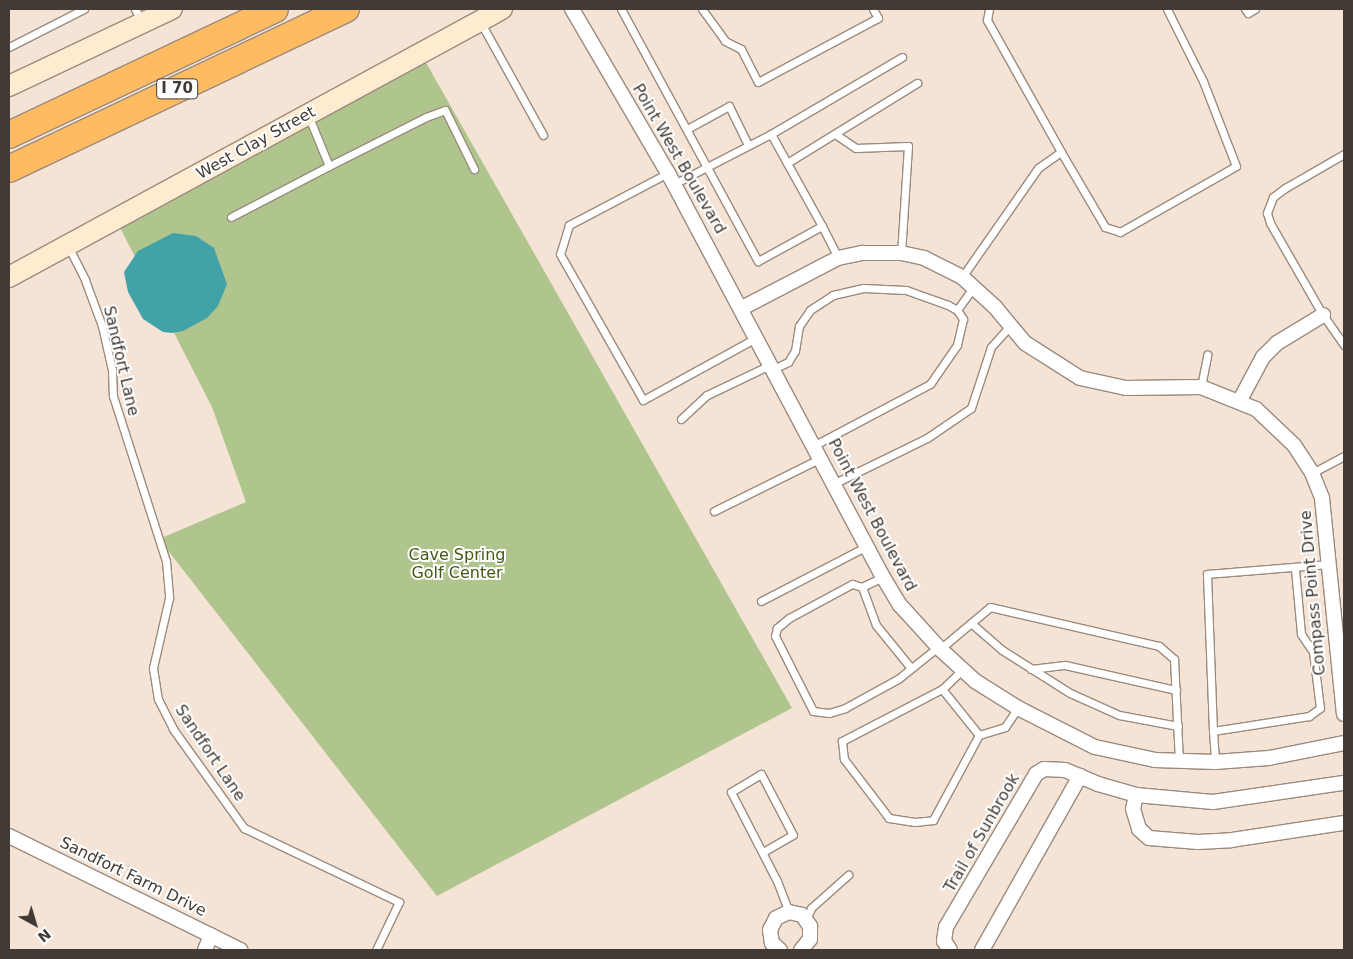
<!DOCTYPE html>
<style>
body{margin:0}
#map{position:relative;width:1353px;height:959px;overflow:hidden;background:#f5e4d5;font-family:"DejaVu Sans",sans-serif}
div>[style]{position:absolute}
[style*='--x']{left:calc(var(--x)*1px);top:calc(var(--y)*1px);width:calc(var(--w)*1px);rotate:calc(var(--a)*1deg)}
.green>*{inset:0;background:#b0c58e}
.water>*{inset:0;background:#41a3a8}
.roads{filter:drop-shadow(1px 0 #9b8b7e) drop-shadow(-1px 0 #9b8b7e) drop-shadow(0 1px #9b8b7e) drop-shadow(0 -1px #9b8b7e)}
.lane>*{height:7px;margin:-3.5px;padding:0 3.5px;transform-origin:3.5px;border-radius:3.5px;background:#fff}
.street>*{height:14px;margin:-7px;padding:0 7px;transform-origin:7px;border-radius:7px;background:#fff}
.secondary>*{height:20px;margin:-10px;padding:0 10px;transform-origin:10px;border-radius:10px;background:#ffebd0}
.highway>*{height:26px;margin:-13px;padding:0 13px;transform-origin:13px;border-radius:13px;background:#ffbb61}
span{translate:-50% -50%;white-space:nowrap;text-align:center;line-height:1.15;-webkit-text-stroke:4px #fff;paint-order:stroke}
.shield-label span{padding:1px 4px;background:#fff;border:1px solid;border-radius:4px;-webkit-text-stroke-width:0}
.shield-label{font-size:15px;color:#423b35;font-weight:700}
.street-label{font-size:16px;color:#423b35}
.park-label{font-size:16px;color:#445913}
.frame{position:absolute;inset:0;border:10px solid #423b35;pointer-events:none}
.north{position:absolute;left:10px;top:899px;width:50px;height:50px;-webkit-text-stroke:4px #fff;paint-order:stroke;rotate:141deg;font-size:14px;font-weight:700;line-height:20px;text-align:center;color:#423b35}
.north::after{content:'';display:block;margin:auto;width:18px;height:22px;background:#423b35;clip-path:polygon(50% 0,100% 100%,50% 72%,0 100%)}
</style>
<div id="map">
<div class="green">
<div style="clip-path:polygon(420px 52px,792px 708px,437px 896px,159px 539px,246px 502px,212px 407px,114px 216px)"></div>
</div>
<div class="water">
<div style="clip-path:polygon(173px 233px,196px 236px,214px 248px,227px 284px,218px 306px,207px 318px,183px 331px,172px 333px,163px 332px,143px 319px,128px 292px,124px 272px,138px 251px)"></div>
</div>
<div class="roads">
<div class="lane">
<div style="--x:135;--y:9;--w:15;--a:62"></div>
<div style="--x:621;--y:9;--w:287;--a:61.5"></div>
<div style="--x:758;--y:261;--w:73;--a:-28.7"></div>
<div style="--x:822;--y:226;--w:36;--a:63"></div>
<div style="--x:702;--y:9;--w:39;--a:54"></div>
<div style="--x:725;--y:41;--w:18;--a:27"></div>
<div style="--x:741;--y:49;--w:37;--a:63"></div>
<div style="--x:758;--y:82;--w:136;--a:-28.1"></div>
<div style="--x:878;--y:18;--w:10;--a:-119"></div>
<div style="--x:989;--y:9;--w:11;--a:100"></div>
<div style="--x:987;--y:20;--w:151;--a:60.7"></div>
<div style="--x:1245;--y:9;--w:5;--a:53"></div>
<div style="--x:1248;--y:13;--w:8;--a:-30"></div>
<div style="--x:481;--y:23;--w:128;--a:61"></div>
<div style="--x:9;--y:47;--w:84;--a:-26.9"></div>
<div style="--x:687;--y:129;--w:48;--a:-28.7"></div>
<div style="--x:729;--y:106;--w:43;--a:64"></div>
<div style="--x:771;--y:134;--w:152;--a:-30.4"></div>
<div style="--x:835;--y:134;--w:25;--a:34"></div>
<div style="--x:856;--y:148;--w:52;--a:-2.2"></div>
<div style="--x:908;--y:146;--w:107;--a:93.7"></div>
<div style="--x:1344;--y:154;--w:68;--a:150"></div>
<div style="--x:1285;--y:188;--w:15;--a:143"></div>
<div style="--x:1273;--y:197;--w:17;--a:111"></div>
<div style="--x:1267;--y:213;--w:10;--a:73"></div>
<div style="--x:1270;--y:223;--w:106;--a:60.1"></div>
<div style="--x:1323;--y:315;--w:37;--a:55"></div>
<div style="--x:787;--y:163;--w:153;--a:-31.6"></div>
<div style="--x:329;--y:166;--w:109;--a:-26.8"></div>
<div style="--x:426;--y:117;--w:20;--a:-20"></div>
<div style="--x:445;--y:110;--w:66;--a:63.8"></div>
<div style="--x:668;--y:173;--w:112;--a:152.3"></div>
<div style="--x:569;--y:225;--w:30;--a:107"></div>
<div style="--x:560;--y:254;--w:168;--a:60.4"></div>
<div style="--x:643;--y:400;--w:129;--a:-28.8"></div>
<div style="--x:674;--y:184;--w:109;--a:-27.3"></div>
<div style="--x:771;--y:134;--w:105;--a:61"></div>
<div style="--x:231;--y:217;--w:110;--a:-27.5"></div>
<div style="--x:329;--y:166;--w:55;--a:-112.4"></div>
<div style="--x:68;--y:246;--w:38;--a:63"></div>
<div style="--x:85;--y:280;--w:49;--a:69.7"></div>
<div style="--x:102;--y:326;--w:45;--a:77.2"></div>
<div style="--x:112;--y:370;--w:26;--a:88"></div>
<div style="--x:113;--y:396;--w:173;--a:72.2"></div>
<div style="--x:166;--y:561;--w:37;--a:85"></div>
<div style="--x:169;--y:598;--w:72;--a:102.9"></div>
<div style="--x:153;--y:668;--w:31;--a:81"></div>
<div style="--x:158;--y:699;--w:34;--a:63"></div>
<div style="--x:173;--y:729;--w:122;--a:54.4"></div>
<div style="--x:244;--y:828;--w:172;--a:25.5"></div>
<div style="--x:399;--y:902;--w:53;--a:115.6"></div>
<div style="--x:962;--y:277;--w:133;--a:-55.1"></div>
<div style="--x:1038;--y:168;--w:28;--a:-35"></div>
<div style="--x:1061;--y:152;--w:87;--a:59.6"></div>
<div style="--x:1105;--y:227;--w:16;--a:18"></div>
<div style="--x:1120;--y:232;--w:133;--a:-29.6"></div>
<div style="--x:1236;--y:166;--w:91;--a:-111.2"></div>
<div style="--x:1203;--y:81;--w:80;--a:-116.6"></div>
<div style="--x:957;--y:310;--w:29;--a:-54"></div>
<div style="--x:773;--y:369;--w:17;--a:-25"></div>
<div style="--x:788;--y:362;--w:13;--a:-58"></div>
<div style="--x:795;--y:351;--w:25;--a:-81"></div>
<div style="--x:799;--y:326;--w:19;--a:-55"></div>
<div style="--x:810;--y:310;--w:27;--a:-33"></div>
<div style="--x:833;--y:295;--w:31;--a:-13"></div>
<div style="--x:863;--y:288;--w:43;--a:2.7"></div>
<div style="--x:906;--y:290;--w:45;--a:19.7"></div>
<div style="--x:948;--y:305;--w:10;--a:29"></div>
<div style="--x:957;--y:310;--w:11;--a:56"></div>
<div style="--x:963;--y:319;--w:27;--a:103"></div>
<div style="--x:957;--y:345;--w:47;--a:124.7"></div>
<div style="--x:930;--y:384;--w:130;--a:152.1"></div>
<div style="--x:1201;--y:387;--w:33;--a:-79"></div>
<div style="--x:681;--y:419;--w:35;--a:-43"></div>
<div style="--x:707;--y:395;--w:70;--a:-25.5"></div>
<div style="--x:1312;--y:473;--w:36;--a:-28"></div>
<div style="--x:835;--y:483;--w:102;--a:-26.1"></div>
<div style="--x:927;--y:438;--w:53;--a:-34.3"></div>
<div style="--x:971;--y:408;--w:64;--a:-71.8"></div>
<div style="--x:991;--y:347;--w:28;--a:-48"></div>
<div style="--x:714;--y:511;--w:119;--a:-26.4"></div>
<div style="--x:1295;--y:569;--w:65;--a:84.7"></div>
<div style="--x:1301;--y:634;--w:22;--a:56"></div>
<div style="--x:1313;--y:652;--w:56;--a:82.9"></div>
<div style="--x:1320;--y:708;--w:14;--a:144"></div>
<div style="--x:1309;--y:716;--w:97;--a:171.1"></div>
<div style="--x:1213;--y:731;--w:157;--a:-92.2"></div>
<div style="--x:1207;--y:574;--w:122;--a:-4.7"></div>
<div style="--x:883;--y:577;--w:23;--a:155"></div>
<div style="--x:862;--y:587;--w:10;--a:-163"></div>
<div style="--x:852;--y:584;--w:72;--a:151.6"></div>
<div style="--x:789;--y:618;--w:16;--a:140"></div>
<div style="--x:777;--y:628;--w:8;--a:104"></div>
<div style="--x:775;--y:636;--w:84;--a:63.1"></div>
<div style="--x:813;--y:711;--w:16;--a:7"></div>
<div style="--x:829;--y:713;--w:17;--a:-17"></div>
<div style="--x:845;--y:708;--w:60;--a:-28.7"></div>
<div style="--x:898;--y:679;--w:51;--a:-38.7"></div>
<div style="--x:862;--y:587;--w:40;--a:69.8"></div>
<div style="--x:876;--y:625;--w:55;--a:50.9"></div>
<div style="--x:761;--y:601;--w:119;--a:-27.4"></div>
<div style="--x:971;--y:623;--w:41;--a:41.1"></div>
<div style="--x:1002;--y:650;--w:80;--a:32.3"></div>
<div style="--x:1070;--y:693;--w:54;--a:24.2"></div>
<div style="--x:1119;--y:715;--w:60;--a:10.6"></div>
<div style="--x:940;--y:649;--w:65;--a:-40"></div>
<div style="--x:990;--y:607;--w:173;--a:13"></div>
<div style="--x:1159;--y:646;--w:20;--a:41"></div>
<div style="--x:1174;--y:659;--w:102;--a:87.2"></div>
<div style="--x:1031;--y:669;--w:34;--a:-7"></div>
<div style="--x:1065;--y:665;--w:114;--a:12.7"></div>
<div style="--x:962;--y:670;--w:28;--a:136"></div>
<div style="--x:942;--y:689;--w:113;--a:152.5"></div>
<div style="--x:842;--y:741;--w:18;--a:84"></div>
<div style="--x:844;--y:759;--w:74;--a:52.7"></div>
<div style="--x:889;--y:818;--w:26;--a:9"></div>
<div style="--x:915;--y:822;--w:18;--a:-6"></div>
<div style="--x:933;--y:820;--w:97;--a:-61.6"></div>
<div style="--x:979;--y:735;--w:27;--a:-17"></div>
<div style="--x:1005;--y:727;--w:23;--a:-56"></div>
<div style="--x:942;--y:689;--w:59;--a:51.2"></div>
<div style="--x:1213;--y:731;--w:31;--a:86"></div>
<div style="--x:763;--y:852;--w:34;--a:-30"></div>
<div style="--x:793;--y:835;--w:69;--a:-117.7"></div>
<div style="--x:761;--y:774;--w:35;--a:149"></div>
<div style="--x:731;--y:792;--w:100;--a:62.7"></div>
<div style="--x:777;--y:881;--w:33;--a:69"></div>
<div style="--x:806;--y:920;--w:13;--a:-67"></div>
<div style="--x:811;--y:908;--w:50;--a:-41.7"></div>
</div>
<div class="street">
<div style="--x:572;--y:9;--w:190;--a:59.7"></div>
<div style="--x:668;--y:173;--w:458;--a:62"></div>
<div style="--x:883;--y:577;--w:33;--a:59"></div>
<div style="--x:900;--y:605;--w:59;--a:47.7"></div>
<div style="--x:940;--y:649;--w:47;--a:42.4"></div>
<div style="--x:975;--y:681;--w:51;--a:32.1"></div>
<div style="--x:1018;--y:708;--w:86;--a:26.9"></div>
<div style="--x:1095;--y:747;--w:61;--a:12.2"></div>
<div style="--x:1155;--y:760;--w:60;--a:1.9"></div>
<div style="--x:1215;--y:762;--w:54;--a:-4.2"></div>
<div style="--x:1269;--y:758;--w:76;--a:-11.3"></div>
<div style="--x:742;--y:308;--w:108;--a:-27.5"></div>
<div style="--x:838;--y:258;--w:25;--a:-12"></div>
<div style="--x:862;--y:253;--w:39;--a:0"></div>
<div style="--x:901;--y:253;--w:24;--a:12"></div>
<div style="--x:924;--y:258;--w:42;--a:26.6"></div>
<div style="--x:962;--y:277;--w:45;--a:42.3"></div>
<div style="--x:995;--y:307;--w:47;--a:50.2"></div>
<div style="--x:1025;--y:343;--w:65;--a:32.5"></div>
<div style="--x:1080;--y:378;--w:47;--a:12.3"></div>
<div style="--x:1126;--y:388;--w:75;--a:-0.8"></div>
<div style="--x:1201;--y:387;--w:59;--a:21.8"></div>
<div style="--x:1256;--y:409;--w:52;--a:43.5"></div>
<div style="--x:1294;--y:445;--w:33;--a:57"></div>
<div style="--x:1312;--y:473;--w:27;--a:68"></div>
<div style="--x:1322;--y:498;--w:217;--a:84.2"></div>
<div style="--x:1240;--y:400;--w:49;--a:-61.9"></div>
<div style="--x:1263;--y:357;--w:20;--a:-45"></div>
<div style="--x:1277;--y:343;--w:54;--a:-31.3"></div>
<div style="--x:1136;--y:795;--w:14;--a:102"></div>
<div style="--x:1133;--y:809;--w:21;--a:73"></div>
<div style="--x:1139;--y:829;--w:13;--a:42"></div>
<div style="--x:1149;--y:838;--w:49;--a:4.7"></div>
<div style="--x:1198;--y:842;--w:33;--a:-3"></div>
<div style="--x:1231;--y:840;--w:114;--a:-8.6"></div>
<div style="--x:9;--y:836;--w:258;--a:26.2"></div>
<div style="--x:205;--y:950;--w:16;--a:-68"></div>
<div style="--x:780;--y:950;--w:11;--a:-139"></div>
<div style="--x:772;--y:943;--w:13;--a:-99"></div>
<div style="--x:770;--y:930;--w:13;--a:-63"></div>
<div style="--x:776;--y:918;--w:14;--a:-25"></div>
<div style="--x:789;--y:912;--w:13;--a:13"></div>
<div style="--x:802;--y:915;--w:14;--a:54"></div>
<div style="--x:810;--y:926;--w:13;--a:90"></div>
<div style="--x:810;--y:939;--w:14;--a:129"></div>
<div style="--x:950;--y:950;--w:11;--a:-124"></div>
<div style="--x:944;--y:941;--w:14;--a:-82"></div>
<div style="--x:946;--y:927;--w:178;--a:-59.5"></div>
<div style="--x:1036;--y:774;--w:9;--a:-32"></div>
<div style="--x:1044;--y:769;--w:21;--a:3"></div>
<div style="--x:1065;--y:770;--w:36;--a:23"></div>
<div style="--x:1098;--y:784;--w:40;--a:16"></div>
<div style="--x:1136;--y:795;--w:77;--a:5.2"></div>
<div style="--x:1213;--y:802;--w:132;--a:-8.3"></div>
<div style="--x:982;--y:950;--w:200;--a:-60.6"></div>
</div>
<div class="secondary">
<div style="--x:9;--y:86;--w:180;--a:-25.3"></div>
<div style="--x:9;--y:277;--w:561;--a:-28.53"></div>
</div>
<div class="highway">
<div style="--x:9;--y:135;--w:294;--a:-25.3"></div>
<div style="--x:9;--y:169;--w:373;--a:-25.4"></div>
</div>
</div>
<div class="shield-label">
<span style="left:177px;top:89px">I 70</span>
</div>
<div class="street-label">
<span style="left:256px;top:143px;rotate:-29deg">West Clay Street</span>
<span style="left:679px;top:159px;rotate:60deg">Point West Boulevard</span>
<span style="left:121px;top:361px;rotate:77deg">Sandfort Lane</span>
<span style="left:872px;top:515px;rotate:62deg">Point West Boulevard</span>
<span style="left:1313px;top:593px;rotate:-95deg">Compass Point Drive</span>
<span style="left:210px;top:753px;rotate:56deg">Sandfort Lane</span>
<span style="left:982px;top:833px;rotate:-60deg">Trail of Sunbrook</span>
<span style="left:133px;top:877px;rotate:26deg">Sandfort Farm Drive</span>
</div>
<div class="park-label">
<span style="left:457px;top:564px">Cave Spring<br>Golf Center</span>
</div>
<div class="frame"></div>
<div class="north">N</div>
</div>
